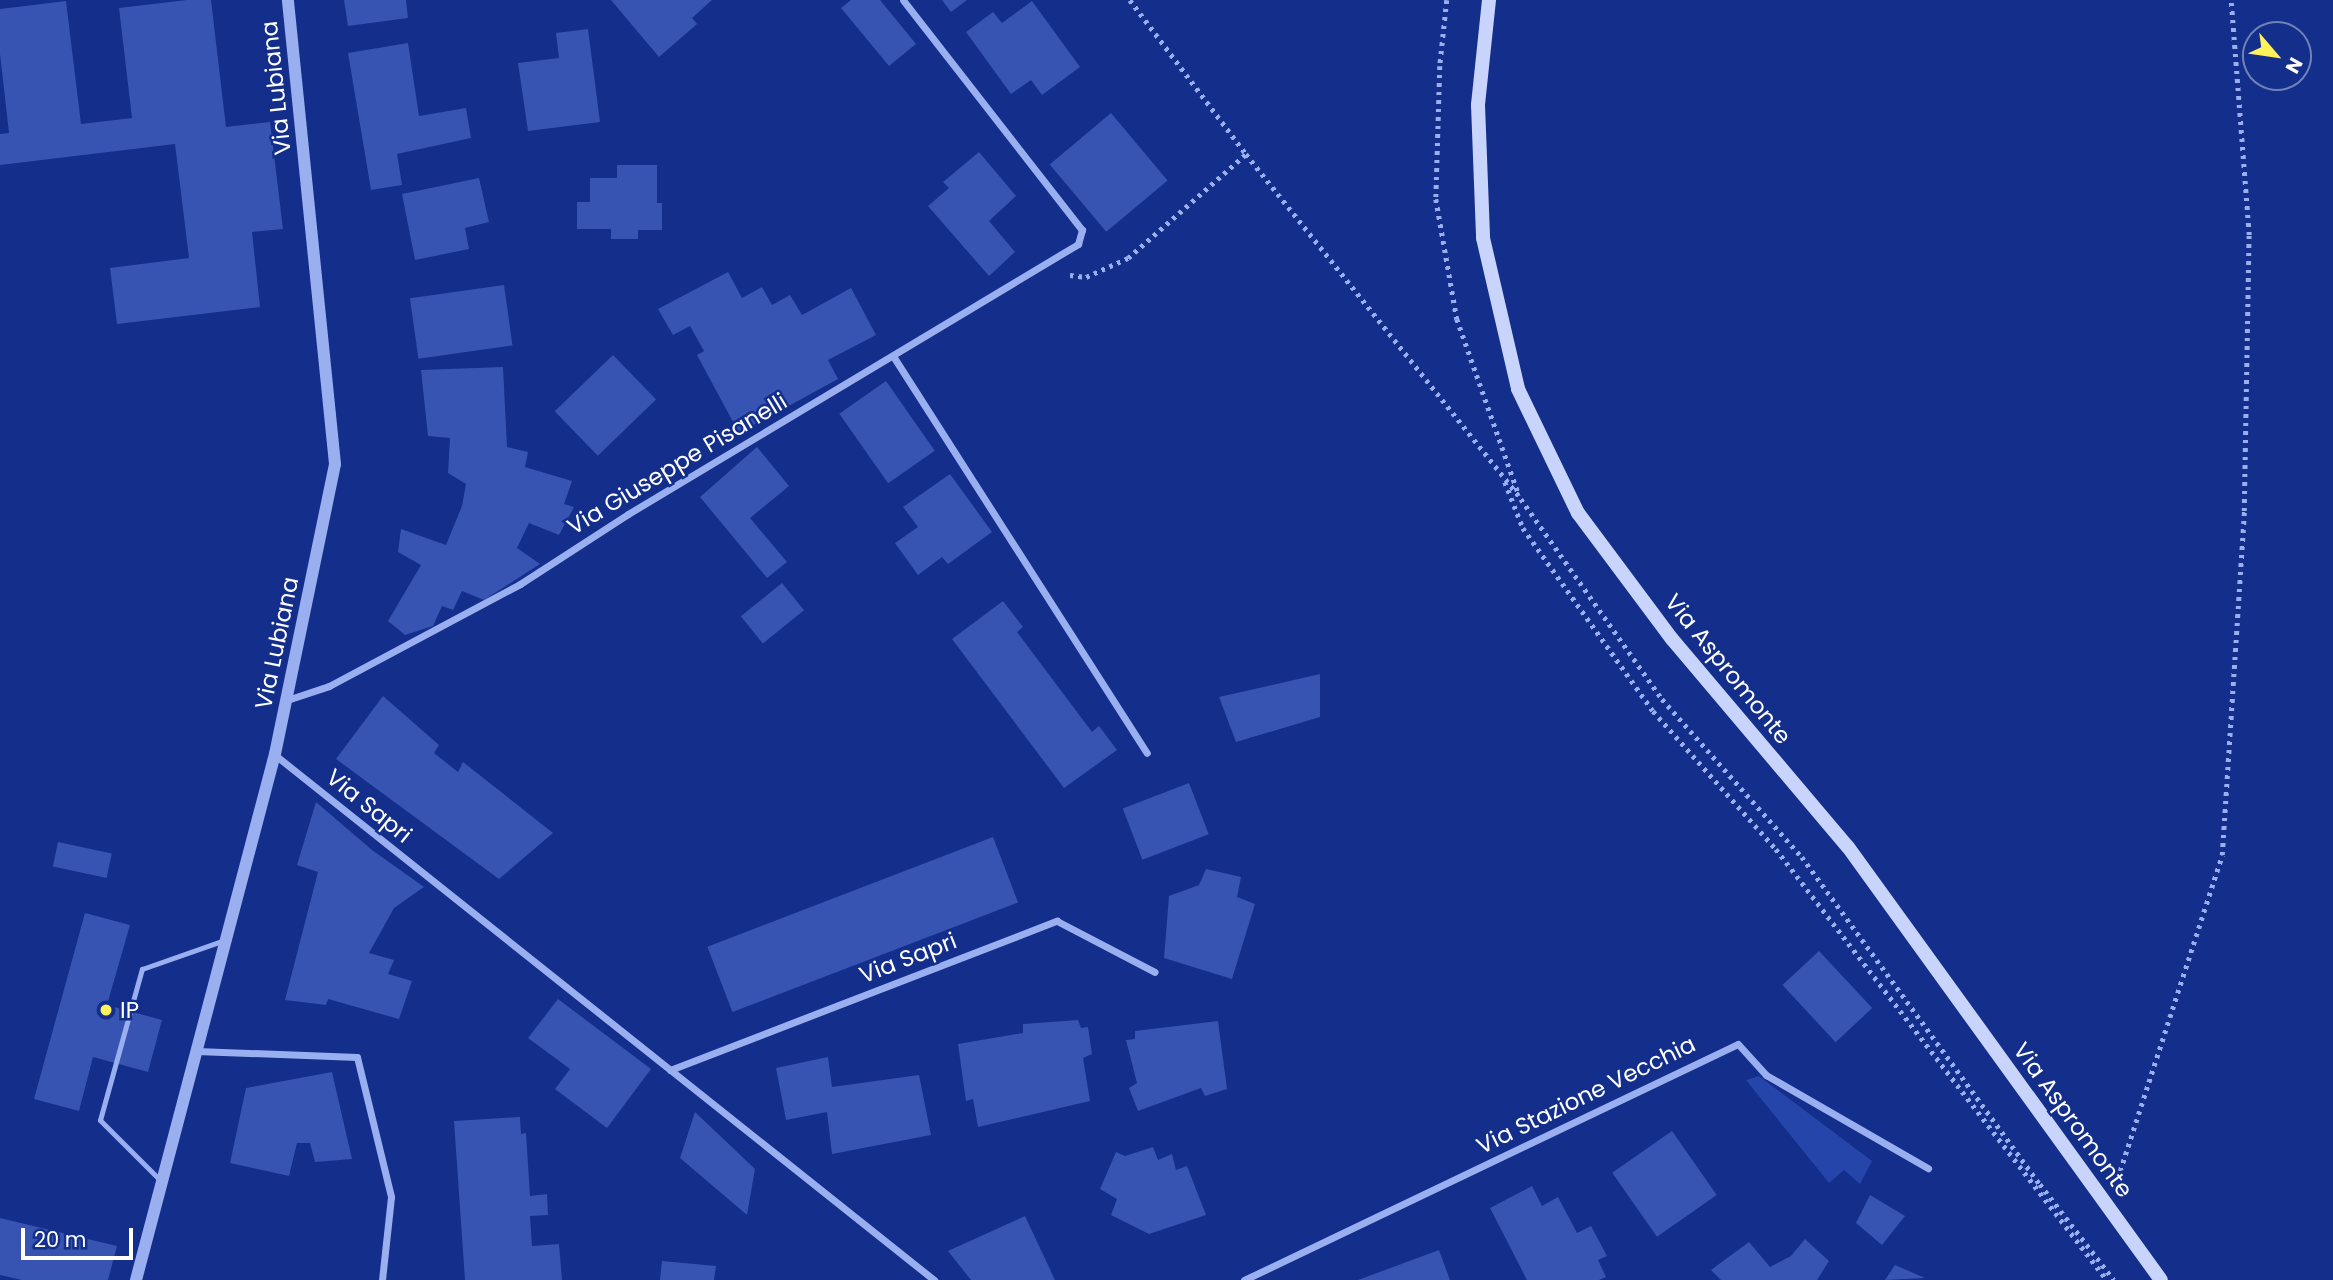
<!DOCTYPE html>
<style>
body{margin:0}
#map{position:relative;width:2333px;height:1280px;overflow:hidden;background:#132e8b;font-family:Poppins,sans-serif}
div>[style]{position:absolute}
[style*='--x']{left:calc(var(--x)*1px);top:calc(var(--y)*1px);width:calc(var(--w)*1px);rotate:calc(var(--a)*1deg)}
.green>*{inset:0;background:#2545aa}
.building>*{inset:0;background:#3754b2;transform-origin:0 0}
.path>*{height:4.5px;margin-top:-2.25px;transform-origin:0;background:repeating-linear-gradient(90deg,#9aaff0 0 3.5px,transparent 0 8.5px)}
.service>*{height:5px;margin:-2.5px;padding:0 2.5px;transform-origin:2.5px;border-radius:2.5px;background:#9aaff0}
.minor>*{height:7px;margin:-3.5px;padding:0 3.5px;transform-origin:3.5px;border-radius:3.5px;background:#9aaff0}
.tertiary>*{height:12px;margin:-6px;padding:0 6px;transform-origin:6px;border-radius:6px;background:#9aaff0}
.secondary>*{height:14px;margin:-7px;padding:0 7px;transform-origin:7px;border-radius:7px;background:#c8d4fb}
.dots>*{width:19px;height:19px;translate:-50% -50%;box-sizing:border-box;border:4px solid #132e8b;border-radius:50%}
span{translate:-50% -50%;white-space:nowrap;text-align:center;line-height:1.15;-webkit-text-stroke:5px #132e8b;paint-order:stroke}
.street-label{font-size:23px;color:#fff}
.poi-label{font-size:23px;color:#fff}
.left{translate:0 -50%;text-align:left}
.north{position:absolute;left:2242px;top:21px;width:70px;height:70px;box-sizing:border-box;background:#132e8b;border:2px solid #7182b9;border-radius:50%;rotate:119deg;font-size:19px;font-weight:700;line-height:28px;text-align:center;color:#fff}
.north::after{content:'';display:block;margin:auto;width:24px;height:32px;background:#fff25a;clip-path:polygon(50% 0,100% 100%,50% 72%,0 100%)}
.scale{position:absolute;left:21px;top:1228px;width:112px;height:32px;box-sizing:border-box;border:4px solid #fff;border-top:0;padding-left:9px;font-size:21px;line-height:24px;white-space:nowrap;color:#fff;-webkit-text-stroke:5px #132e8b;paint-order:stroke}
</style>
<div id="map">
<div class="green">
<div style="clip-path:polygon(1759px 1076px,1872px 1161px,1860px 1184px,1844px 1170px,1829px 1183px,1746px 1080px)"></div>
</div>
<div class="building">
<div style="clip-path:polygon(187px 0,211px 0,226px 127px,270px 122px,283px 229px,252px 232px,260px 307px,117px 324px,110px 268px,189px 258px,175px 144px,0 165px,0 134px,9px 133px,0 54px,0 9px,66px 1px,81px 124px,132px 118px,119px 8px)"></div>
<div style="clip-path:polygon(344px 0,406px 0,408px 18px,348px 26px)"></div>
<div style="clip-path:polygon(611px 0,712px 0,692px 18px,697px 24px,659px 57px)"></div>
<div style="clip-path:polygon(851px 0,880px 0,916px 44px,889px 66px,841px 8px)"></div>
<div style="clip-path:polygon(942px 0,967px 0,951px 12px)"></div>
<div style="clip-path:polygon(1032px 1px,1080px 67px,1042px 95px,1031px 80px,1011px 94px,966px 32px,993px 12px,1002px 23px)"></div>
<div style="clip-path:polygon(588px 29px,600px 122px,528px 131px,518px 63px,559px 58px,556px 33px)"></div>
<div style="clip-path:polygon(408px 43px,419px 116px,466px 108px,471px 138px,397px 154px,402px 185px,371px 190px,348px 53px)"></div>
<div style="left:1111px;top:113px;width:88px;height:80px;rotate:50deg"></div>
<div style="clip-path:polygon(979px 152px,1016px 196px,989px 221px,1015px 252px,989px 276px,928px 206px,949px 188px,943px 182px)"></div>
<div style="clip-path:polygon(617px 165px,657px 165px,657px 203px,662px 203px,662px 230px,638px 230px,638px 239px,611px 239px,611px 229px,577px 229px,577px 202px,590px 202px,590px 178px,617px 178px)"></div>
<div style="clip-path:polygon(479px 178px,489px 222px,465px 228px,469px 249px,415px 260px,402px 194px)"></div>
<div style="clip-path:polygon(728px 272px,742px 298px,762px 287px,772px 305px,790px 295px,802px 315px,851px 288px,876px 335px,828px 360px,838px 379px,739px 433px,697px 355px,704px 351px,690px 326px,673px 335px,658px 309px)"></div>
<div style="left:504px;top:285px;width:61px;height:95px;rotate:82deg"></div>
<div style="left:613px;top:355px;width:62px;height:81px;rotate:46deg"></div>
<div style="clip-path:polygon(503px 367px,507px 447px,528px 452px,525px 467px,572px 481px,564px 504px,574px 507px,559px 535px,529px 523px,517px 548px,540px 564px,484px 600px,462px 591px,453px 610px,442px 606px,433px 626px,405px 635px,388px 621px,421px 565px,398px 552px,401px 529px,446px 545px,462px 506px,466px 484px,448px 473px,450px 438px,428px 436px,421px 370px)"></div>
<div style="left:886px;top:381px;width:85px;height:57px;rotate:55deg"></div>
<div style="clip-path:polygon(757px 447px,789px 486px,750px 518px,787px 562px,767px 578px,700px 497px)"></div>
<div style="clip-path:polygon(950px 474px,992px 532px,948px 564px,942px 557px,918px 575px,895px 543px,918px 527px,903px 507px)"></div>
<div style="left:782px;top:583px;width:35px;height:53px;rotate:51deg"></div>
<div style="clip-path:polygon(1003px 601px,1023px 627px,1017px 632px,1092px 732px,1099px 726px,1117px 750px,1064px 788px,952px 639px)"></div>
<div style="clip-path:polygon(1320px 674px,1320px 717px,1236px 742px,1219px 697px)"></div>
<div style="clip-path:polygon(383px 696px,439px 745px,434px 753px,458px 772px,463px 762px,553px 833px,499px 879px,336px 759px)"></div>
<div style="left:1189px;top:783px;width:55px;height:71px;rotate:69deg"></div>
<div style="clip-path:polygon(316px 802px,372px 850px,424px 887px,394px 908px,369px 953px,394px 960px,388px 974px,412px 981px,399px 1019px,328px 999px,326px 1005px,285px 1000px,318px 872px,297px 865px)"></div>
<div style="left:993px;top:837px;width:70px;height:306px;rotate:69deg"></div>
<div style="left:58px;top:842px;width:55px;height:25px;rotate:12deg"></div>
<div style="clip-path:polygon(1206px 869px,1241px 877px,1237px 897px,1255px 904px,1232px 979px,1164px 958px,1169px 896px,1199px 885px)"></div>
<div style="clip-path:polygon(85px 913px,130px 925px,107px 1005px,162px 1020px,148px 1072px,93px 1057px,79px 1111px,34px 1099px)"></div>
<div style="left:1819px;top:951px;width:78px;height:50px;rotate:47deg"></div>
<div style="clip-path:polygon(558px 999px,651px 1069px,607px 1128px,555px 1089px,570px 1069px,528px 1038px)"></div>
<div style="clip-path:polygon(1078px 1020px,1081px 1028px,1088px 1027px,1092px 1054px,1083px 1058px,1090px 1101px,978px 1127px,973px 1099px,966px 1101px,958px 1044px,1023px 1033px,1023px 1024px)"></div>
<div style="clip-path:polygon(1218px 1021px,1227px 1089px,1205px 1096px,1201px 1088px,1138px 1111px,1129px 1088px,1137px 1083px,1126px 1040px,1135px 1039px,1135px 1031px)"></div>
<div style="clip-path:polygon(828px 1057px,832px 1087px,919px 1075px,931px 1135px,832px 1154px,827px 1112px,786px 1120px,776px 1068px)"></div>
<div style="clip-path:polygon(332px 1072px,352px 1159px,315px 1162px,310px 1143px,297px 1143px,289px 1176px,230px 1163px,246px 1088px)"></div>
<div style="clip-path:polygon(695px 1112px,755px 1169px,747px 1215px,680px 1158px)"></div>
<div style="clip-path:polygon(520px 1117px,521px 1134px,526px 1133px,530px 1196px,547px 1194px,548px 1215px,530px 1216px,532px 1246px,559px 1244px,562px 1280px,465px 1280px,454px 1121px)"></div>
<div style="left:1672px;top:1131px;width:78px;height:73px;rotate:55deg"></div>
<div style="clip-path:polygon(1153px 1147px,1158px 1160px,1172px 1154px,1176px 1170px,1187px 1166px,1206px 1215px,1149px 1234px,1111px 1215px,1117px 1199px,1100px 1189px,1116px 1152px,1125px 1156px)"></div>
<div style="clip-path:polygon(1532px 1186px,1542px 1206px,1558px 1197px,1577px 1233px,1591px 1226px,1607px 1256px,1598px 1260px,1606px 1277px,1599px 1280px,1527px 1280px,1490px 1208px)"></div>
<div style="clip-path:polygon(1870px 1195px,1905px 1216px,1882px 1245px,1856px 1223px)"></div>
<div style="clip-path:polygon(1025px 1216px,1055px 1280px,971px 1280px,948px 1251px)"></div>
<div style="clip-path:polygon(0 1218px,117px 1246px,108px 1280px,22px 1280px,0 1275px)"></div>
<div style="clip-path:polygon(1805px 1239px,1829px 1261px,1817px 1280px,1721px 1280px,1711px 1270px,1749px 1242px,1770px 1267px,1791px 1256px)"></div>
<div style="clip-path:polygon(1439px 1250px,1450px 1280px,1358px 1280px)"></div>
<div style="clip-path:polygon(662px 1261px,716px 1266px,714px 1280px,660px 1280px)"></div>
<div style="clip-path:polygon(1895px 1265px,1925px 1278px,1885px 1280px)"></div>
</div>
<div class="path">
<div style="--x:1130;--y:0;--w:193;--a:53"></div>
<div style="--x:1246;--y:154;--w:441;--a:51.4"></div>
<div style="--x:1521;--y:499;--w:245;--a:54.8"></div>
<div style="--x:1662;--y:699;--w:211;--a:48.5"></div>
<div style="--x:1802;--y:857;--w:404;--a:54"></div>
<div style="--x:2040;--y:1184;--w:121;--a:52.4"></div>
<div style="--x:1447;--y:0;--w:66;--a:96.1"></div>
<div style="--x:1440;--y:66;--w:133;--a:91.7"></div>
<div style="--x:1436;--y:199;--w:122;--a:80.1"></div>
<div style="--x:1457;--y:319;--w:187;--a:70.6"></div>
<div style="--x:1070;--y:275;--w:16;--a:7"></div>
<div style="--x:1086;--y:277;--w:46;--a:-24.3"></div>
<div style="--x:1128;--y:258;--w:157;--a:-41.4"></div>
<div style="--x:1505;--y:482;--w:49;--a:68.6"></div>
<div style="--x:1523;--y:528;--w:224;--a:54.6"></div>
<div style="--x:1653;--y:711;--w:185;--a:48.3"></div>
<div style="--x:1776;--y:849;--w:543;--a:52.48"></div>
<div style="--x:2120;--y:1171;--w:332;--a:-72.1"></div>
<div style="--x:2222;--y:855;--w:345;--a:-86.3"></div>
<div style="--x:2244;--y:511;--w:276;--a:-89"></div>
<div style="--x:2249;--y:235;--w:236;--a:-94.4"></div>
</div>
<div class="service">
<div style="--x:160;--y:1180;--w:85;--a:-135"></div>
<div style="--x:100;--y:1120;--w:157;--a:-74.5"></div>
<div style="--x:142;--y:969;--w:88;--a:-19.3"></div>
</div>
<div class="minor">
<div style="--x:893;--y:356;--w:471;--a:57.4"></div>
<div style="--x:287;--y:700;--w:44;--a:-18.4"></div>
<div style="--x:329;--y:686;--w:217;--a:-28.1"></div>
<div style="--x:520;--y:584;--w:129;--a:-32.9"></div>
<div style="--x:628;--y:514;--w:525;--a:-30.96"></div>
<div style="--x:1078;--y:244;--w:15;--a:-74"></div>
<div style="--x:1082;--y:230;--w:291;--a:-127.9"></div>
<div style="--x:275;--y:755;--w:843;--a:38.54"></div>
<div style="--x:196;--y:1051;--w:161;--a:2.1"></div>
<div style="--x:357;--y:1057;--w:144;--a:76.3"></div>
<div style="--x:391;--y:1197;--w:83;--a:96.2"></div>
<div style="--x:670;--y:1070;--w:415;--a:-21.1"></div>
<div style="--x:1057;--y:921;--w:110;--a:27.5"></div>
<div style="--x:1244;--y:1280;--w:547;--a:-25.54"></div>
<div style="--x:1738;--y:1044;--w:42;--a:47.9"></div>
<div style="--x:1766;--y:1075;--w:187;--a:29.9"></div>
</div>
<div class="tertiary">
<div style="--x:136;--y:1280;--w:544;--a:-75.2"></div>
<div style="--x:275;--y:754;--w:296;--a:-78.3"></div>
<div style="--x:335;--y:464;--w:466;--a:-95.8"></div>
</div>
<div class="secondary">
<div style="--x:1489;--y:0;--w:106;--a:96"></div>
<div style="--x:1478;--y:105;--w:133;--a:87.8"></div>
<div style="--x:1483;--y:238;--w:155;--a:76.9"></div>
<div style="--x:1518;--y:389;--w:138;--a:64.2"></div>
<div style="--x:1578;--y:513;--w:157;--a:53.3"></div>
<div style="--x:1672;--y:639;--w:272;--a:49.8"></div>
<div style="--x:1848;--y:847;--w:534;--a:54.14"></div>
</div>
<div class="dots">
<div style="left:106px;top:1010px;background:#fff25a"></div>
</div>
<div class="street-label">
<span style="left:276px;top:88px;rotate:-96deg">Via Lubiana</span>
<span style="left:677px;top:464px;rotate:-31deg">Via Giuseppe Pisanelli</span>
<span style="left:277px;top:643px;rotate:-78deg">Via Lubiana</span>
<span style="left:1728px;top:669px;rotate:51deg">Via Aspromonte</span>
<span style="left:369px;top:806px;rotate:39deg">Via Sapri</span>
<span style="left:908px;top:958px;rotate:-21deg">Via Sapri</span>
<span style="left:1586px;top:1095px;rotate:-26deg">Via Stazione Vecchia</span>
<span style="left:2073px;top:1120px;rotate:54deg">Via Aspromonte</span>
</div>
<div class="poi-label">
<span class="left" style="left:120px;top:1010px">IP</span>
</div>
<div class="north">N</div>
<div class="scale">20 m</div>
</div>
